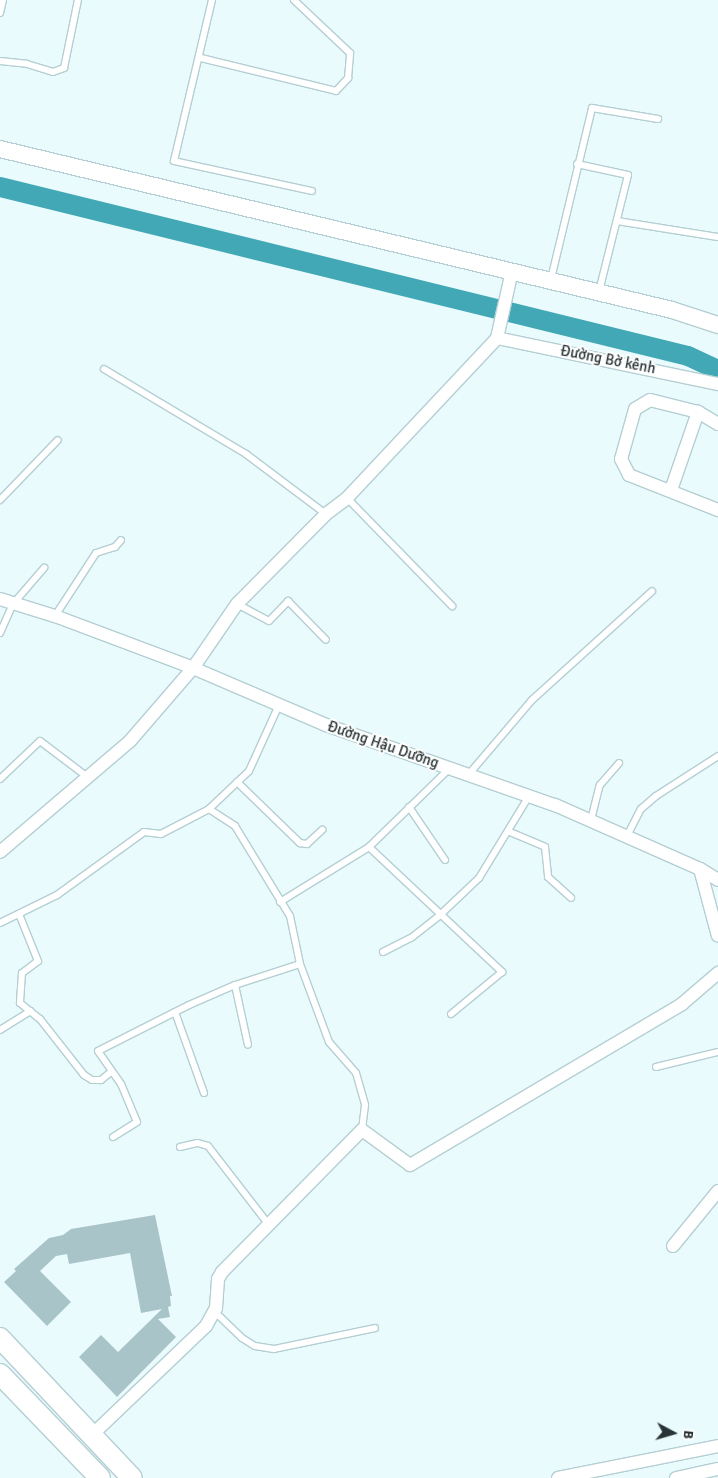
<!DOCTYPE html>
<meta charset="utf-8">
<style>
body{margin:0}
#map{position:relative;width:718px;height:1478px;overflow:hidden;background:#eafbfd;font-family:Signika,sans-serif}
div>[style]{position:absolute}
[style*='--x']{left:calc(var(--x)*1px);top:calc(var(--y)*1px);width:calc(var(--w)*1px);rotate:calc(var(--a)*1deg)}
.river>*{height:20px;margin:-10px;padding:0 10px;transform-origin:10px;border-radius:10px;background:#43a8b5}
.building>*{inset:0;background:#a9c4c8}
.roads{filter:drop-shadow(1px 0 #b4cfd3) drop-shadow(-1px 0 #b4cfd3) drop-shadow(0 1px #b4cfd3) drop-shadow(0 -1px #b4cfd3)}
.service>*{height:6px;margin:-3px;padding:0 3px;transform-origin:3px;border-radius:3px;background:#fff}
.minor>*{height:12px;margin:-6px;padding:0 6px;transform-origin:6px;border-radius:6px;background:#fff}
.tertiary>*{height:16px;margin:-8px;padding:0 8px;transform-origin:8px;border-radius:8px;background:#fff}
.primary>*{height:20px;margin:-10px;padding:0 10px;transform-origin:10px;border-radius:10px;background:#fff}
span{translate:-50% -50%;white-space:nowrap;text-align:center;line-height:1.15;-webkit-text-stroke:4px #fff;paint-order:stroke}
.street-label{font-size:15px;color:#293435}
.north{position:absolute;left:648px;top:1408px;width:50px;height:50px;-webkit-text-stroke:4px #fff;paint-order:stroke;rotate:96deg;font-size:14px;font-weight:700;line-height:20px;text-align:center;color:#293435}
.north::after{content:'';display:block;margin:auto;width:18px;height:22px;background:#293435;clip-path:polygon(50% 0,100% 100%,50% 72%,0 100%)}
</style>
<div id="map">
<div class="river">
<div style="--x:0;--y:187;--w:708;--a:13.8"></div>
<div style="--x:688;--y:356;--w:33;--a:25"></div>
</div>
<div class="building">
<div style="clip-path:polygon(155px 1215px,172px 1296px,170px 1296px,171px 1306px,168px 1307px,170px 1317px,158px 1319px,176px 1337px,117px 1397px,79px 1357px,101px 1335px,118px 1352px,162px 1309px,141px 1313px,130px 1253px,69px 1264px,67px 1254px,56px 1256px,40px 1271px,71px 1302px,47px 1326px,4px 1282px,16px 1271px,14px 1269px,49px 1238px,63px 1235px,71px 1229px)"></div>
</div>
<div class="roads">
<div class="service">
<div style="--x:212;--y:0;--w:165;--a:103.3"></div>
<div style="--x:174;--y:161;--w:141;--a:12.3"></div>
<div style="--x:0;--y:13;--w:13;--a:-77"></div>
<div style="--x:201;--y:58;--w:139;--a:13.7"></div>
<div style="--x:336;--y:91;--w:18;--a:-47"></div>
<div style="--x:348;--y:78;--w:25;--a:-85"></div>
<div style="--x:350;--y:53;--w:77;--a:-136.6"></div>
<div style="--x:0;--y:61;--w:27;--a:6"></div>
<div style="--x:27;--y:64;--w:27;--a:17"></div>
<div style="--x:53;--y:72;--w:12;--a:-20"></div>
<div style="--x:64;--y:68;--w:69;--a:-78.4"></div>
<div style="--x:577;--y:164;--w:52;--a:12.2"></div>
<div style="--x:628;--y:175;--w:120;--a:104"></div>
<div style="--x:617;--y:221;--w:102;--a:9"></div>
<div style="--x:551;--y:279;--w:176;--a:-76.5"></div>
<div style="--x:592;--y:108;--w:67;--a:9.5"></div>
<div style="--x:104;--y:369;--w:165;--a:30.9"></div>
<div style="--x:246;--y:454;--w:100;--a:36.9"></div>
<div style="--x:347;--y:498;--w:151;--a:45.8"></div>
<div style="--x:0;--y:500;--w:83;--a:-46"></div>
<div style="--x:237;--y:604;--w:36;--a:28"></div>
<div style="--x:269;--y:621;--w:28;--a:-46"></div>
<div style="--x:288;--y:601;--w:54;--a:45.7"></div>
<div style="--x:55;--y:616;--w:75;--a:-56.9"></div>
<div style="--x:96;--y:553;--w:20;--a:-18"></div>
<div style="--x:115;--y:547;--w:9;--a:-49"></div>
<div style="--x:0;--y:633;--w:32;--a:-66"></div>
<div style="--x:13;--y:604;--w:48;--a:-49.3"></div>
<div style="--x:469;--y:774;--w:97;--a:-49.6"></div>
<div style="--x:532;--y:700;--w:162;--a:-42.2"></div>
<div style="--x:0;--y:779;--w:55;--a:-43.5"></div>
<div style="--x:40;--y:741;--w:61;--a:37.1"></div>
<div style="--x:237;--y:782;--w:88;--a:44.1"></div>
<div style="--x:300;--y:843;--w:7;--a:8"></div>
<div style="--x:307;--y:844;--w:21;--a:-43"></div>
<div style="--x:409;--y:807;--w:64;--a:55.8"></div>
<div style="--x:209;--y:809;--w:31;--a:33"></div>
<div style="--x:235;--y:826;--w:105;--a:58.6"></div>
<div style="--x:290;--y:916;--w:49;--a:78.2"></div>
<div style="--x:300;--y:964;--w:83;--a:69.6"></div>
<div style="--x:329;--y:1042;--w:41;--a:48.9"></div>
<div style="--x:356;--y:1073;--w:33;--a:74"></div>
<div style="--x:365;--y:1105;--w:25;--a:97"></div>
<div style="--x:591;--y:820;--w:36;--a:-76"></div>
<div style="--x:600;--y:785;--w:29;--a:-49"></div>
<div style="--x:510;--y:832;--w:38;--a:23"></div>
<div style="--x:545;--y:847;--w:30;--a:84"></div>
<div style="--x:548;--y:877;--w:31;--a:42"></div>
<div style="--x:626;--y:838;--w:33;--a:-63"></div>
<div style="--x:641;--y:809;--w:20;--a:-41"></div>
<div style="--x:656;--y:796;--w:74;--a:-32.8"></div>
<div style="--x:369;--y:847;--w:183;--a:43.2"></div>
<div style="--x:502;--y:972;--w:66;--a:140.5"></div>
<div style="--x:280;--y:902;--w:105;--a:-31.7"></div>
<div style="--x:369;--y:847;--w:113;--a:-44.3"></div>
<div style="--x:19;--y:914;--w:51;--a:68"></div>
<div style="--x:38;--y:961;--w:20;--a:143"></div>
<div style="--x:22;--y:973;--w:30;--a:94"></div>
<div style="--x:20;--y:1003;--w:26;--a:39"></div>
<div style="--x:40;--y:1019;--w:71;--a:51.8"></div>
<div style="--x:84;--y:1075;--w:9;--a:32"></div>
<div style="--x:92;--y:1080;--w:9;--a:0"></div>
<div style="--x:101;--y:1080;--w:13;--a:-39"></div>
<div style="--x:0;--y:923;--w:64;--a:-26.2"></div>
<div style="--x:57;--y:895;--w:107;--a:-35.9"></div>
<div style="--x:144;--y:832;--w:17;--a:7"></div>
<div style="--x:161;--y:834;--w:54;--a:-27.5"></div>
<div style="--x:209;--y:809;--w:55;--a:-43.5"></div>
<div style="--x:249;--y:771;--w:72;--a:-65.6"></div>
<div style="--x:383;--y:952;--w:31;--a:-27"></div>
<div style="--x:411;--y:938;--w:37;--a:-38"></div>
<div style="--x:440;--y:915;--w:54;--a:-43.5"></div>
<div style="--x:479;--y:878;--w:96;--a:-58.6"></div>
<div style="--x:235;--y:985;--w:61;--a:77.8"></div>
<div style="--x:175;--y:1012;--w:86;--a:70.3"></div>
<div style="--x:0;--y:1030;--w:36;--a:-32"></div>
<div style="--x:656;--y:1067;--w:64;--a:-13.6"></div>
<div style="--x:113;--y:1137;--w:28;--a:-32"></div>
<div style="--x:137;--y:1122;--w:41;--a:-112.8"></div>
<div style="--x:121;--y:1084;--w:40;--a:-124.9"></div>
<div style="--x:98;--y:1051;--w:102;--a:-26.8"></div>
<div style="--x:189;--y:1005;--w:50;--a:-23.5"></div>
<div style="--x:235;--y:985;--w:68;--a:-17.9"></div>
<div style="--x:180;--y:1147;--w:18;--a:-13"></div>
<div style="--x:198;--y:1143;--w:10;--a:17"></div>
<div style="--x:208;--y:1146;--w:100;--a:52.3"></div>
<div style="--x:215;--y:1312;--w:37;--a:44"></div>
<div style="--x:242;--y:1338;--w:15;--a:32"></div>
<div style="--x:255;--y:1346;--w:19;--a:9"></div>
<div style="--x:274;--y:1349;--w:103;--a:-11.7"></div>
</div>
<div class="minor">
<div style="--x:497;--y:338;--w:226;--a:11.8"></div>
<div style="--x:718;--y:424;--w:23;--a:-149"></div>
<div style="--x:698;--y:412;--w:49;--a:-166"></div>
<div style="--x:650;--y:400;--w:17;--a:149"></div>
<div style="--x:635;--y:409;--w:52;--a:105.6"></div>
<div style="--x:621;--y:459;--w:18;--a:63"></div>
<div style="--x:629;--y:475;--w:96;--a:21.5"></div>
<div style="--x:671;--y:490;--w:83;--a:-70.9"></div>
<div style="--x:0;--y:599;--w:58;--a:17.2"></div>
<div style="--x:55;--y:616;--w:147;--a:20.6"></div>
<div style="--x:193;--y:668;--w:145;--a:23.2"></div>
<div style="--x:326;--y:725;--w:243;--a:19.3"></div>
<div style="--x:555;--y:805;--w:158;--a:23.8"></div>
<div style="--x:700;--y:869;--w:69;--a:75"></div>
<div style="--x:0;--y:852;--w:171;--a:-40.5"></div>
<div style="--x:130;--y:741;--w:96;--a:-49.2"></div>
<div style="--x:193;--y:668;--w:78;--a:-55.5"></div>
<div style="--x:237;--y:604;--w:127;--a:-45.3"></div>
<div style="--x:326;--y:514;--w:26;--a:-37"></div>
<div style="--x:347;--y:498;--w:219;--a:-46.8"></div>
<div style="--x:497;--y:338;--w:69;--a:-77.4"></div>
<div style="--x:700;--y:869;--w:21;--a:31"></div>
<div style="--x:673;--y:1246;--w:71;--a:-50.7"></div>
<div style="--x:93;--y:1434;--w:156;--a:-43.7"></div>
<div style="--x:206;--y:1326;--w:21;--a:-61"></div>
<div style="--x:216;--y:1308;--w:29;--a:-86"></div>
<div style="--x:218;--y:1279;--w:8;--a:-60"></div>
<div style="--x:222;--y:1272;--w:199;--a:-45.4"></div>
<div style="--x:362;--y:1130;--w:59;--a:36.1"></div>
<div style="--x:410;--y:1165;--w:316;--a:-30.6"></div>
<div style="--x:682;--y:1004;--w:48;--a:-40.7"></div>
<div style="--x:558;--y:1478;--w:163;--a:-11.3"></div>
<div style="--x:676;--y:1478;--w:43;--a:-12.1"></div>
</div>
<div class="tertiary">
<div style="--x:0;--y:149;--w:691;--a:13.47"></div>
<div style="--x:672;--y:310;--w:48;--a:18.1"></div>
</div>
<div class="primary">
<div style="--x:0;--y:1338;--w:192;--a:46.7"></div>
<div style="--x:0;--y:1374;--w:144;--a:46.1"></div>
</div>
</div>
<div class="street-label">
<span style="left:608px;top:360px;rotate:11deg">Đường Bờ kênh</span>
<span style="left:383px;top:745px;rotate:19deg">Đường Hậu Dưỡng</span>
</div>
<div class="north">B</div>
</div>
